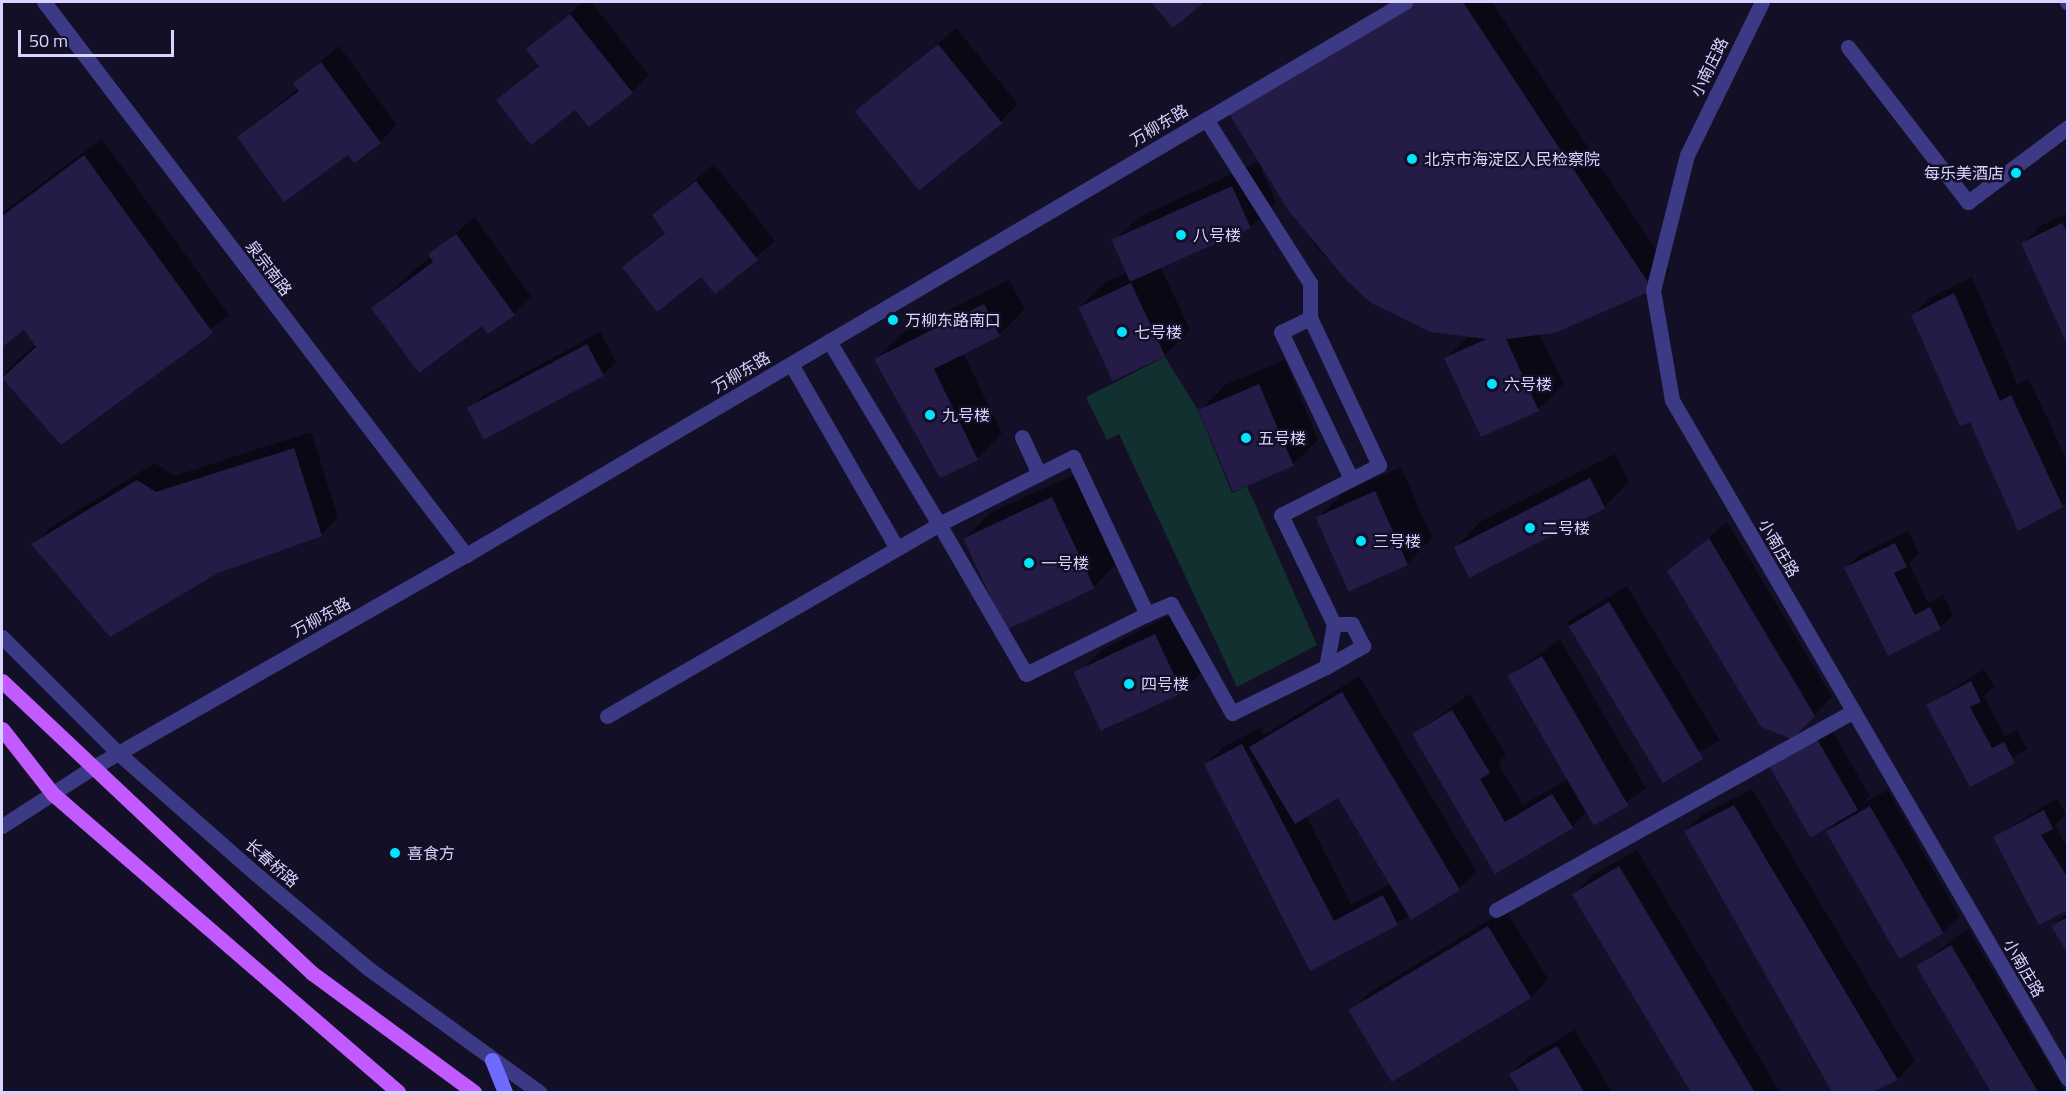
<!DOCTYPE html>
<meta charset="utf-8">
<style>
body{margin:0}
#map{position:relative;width:2069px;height:1094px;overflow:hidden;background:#130f26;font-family:"Titillium Web","Noto Sans SC",sans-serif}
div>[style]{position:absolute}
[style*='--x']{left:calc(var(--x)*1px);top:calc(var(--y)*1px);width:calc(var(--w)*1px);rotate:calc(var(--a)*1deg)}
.green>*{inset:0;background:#12302f}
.shadow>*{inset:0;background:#0007;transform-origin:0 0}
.building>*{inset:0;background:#241b47;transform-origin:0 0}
.minor>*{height:15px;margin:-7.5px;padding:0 7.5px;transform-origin:7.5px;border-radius:7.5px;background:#3d3a85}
.tertiary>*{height:15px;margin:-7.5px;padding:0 7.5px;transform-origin:7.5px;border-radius:7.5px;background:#3d3a85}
.secondary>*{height:15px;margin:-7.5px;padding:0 7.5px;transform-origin:7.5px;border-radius:7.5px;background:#6f6bff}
.primary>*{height:15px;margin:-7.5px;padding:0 7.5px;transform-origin:7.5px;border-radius:7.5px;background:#c25bff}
.dots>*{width:16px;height:16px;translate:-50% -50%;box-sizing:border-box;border:3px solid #130f26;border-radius:50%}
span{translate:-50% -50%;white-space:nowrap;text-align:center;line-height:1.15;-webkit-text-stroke:4.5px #130f26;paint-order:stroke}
.street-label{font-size:16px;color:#d9d4ff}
.poi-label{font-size:16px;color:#d9d4ff}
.left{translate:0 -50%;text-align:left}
.right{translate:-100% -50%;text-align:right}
.frame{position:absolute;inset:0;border:3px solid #d9d4ff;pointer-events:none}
.scale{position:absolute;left:18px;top:30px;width:156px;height:27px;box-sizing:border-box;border:3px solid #d9d4ff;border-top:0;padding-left:8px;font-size:18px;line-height:21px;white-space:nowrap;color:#d9d4ff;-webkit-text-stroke:4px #130f26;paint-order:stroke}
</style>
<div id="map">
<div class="green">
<div style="clip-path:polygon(1165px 357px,1198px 410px,1232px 493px,1247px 486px,1317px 645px,1237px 687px,1119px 434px,1107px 440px,1086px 397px)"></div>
</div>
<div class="shadow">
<div style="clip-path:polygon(583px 2px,591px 2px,649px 75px,632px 92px,575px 108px,498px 100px,540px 64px,528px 49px)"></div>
<div style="clip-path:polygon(1153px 2px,1203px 2px,1173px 26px)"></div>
<div style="clip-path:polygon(1395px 2px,1492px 2px,1670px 271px,1653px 289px,1539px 333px,1564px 384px,1538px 409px,1482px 435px,1446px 358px,1468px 337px,1372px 301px,1316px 247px,1227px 107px)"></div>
<div style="clip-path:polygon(956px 28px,1018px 104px,1000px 122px,856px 112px)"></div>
<div style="clip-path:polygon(339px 46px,397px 125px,380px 142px,349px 153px,239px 137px,299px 88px,295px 83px)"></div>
<div style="clip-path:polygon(102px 139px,229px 315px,62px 443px,2px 375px,36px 344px,24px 328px,2px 345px,2px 213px)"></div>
<div style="clip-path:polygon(1258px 162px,1276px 202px,1251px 227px,1161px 268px,1190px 330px,1164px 356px,1080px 307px,1105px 282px,1128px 272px,1113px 242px,1139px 217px)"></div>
<div style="clip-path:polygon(714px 164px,775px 241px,715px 292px,701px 275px,624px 267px,666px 231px,654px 215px)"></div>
<div style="clip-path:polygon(2068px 213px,2068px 342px,2023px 244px,2040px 226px)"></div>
<div style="clip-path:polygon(474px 217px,531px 296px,514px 313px,489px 332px,483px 324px,373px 308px)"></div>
<div style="clip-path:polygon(1972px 277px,2017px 384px,2029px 379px,2068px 463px,2068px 501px,2062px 506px,1913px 315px,1930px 298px)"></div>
<div style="clip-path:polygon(1009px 280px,1025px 309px,1000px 334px,963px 353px,1002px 433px,977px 459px,876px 359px,901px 334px)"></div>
<div style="clip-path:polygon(600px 332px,616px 362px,603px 375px,470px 409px,483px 396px)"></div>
<div style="clip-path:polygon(1285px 360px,1318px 440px,1292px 465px,1200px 411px,1225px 385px)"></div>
<div style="clip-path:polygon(311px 432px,338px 517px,321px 535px,34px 545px,51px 527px,155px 463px,174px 476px)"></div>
<div style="clip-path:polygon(1615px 454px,1629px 482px,1604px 507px,1455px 548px,1480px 522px)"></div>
<div style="clip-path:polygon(1401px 467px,1432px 538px,1407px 564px,1318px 518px,1343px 493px)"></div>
<div style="clip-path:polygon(1078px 473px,1119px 561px,1094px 587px,965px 538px,990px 513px)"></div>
<div style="clip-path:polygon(1727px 522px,1832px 697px,1792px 738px,1669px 571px)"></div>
<div style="clip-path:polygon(1908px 531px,1919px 553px,1909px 563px,1928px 603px,1943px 595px,1953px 615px,1940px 628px,1889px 654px,1846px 568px,1859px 555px)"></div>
<div style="left:1627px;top:586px;width:180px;height:70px;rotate:59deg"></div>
<div style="clip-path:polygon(1180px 610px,1208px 666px,1182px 692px,1103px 731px,1077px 675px,1102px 650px)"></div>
<div style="clip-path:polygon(1560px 639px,1646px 788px,1595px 825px,1587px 811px,1572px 827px,1496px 872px,1414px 734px,1470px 694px,1506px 755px,1498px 763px,1523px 805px,1568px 779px,1509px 676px)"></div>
<div style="clip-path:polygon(1984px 669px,1994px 687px,1984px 696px,2005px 736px,2017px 730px,2027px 749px,1970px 785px,1928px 705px)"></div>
<div style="clip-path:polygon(evenodd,1359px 676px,1477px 872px,1459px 889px,1311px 969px,1205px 765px,1223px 747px,1260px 728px,1264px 735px,1359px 676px,1338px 796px,1391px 884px,1351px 904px,1306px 816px,1338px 796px)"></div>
<div style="clip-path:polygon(1830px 727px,1870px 796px,1863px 803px,1888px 790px,1959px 916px,1942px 933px,1828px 832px,1840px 819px,1771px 767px)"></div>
<div style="clip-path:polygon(1752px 789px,1915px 1061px,1898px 1079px,1868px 1092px,1834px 1092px,1685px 831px,1703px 814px)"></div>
<div style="clip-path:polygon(2057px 798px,2066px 814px,2055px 825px,2068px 849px,2068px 908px,1995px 837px)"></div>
<div style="clip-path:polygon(1637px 850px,1780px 1092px,1691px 1092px,1574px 894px,1591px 876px)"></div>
<div style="clip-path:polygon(1506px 910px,1548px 979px,1531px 997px,1351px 1011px,1369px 993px)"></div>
<div style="clip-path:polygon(2068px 912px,2068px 951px,2053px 927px)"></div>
<div style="clip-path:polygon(1968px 929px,2065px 1092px,1993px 1092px,1918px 966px)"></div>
<div style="clip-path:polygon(1575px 1030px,1612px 1092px,1521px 1092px,1511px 1074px,1528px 1057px)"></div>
</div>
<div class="building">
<div style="clip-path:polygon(1151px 2px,1205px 2px,1173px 28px)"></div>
<div style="clip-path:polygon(1405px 2px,1463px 2px,1653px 290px,1555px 333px,1506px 339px,1539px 411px,1481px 437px,1444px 358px,1486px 339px,1431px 332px,1371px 303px,1346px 280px,1288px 210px,1225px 107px)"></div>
<div style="clip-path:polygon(570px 14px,633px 93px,589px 127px,575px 110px,531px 145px,496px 100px,539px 66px,526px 49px)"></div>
<div style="left:938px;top:44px;width:102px;height:107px;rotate:51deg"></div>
<div style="clip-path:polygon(321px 62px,381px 143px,354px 163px,348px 155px,284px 202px,237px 137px,299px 91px,293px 83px)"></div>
<div style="clip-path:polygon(84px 155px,213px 333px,61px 445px,2px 378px,36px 347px,24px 330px,2px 347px,2px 216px)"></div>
<div style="clip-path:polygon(696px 181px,758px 260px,715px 294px,701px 277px,657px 312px,622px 267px,665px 233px,652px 215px)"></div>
<div style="left:1232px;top:186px;width:46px;height:132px;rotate:66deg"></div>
<div style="clip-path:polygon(2062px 223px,2068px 235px,2068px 346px,2021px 243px)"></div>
<div style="clip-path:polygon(456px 234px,515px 315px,488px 334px,482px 326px,419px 373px,371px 308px,433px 262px,428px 254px)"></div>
<div style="left:1131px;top:283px;width:81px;height:58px;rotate:65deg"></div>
<div style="clip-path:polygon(1954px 293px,2000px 401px,2011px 395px,2063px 507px,2018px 531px,1970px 422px,1960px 426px,1911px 315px)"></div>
<div style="clip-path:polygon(984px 304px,1000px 336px,934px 369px,978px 460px,940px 478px,874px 359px)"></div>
<div style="left:587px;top:344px;width:36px;height:136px;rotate:62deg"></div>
<div style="left:1259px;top:384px;width:89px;height:66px;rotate:67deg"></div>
<div style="clip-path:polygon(294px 448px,322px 536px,218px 573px,110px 637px,31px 544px,137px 480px,156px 492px)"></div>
<div style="left:1590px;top:478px;width:34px;height:153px;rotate:63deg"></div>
<div style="left:1375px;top:491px;width:81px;height:65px;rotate:66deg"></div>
<div style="left:1052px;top:497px;width:101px;height:98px;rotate:65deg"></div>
<div style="clip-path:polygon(1709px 538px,1815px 716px,1792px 739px,1761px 727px,1667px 571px)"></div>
<div style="clip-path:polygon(1895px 543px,1907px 567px,1894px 573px,1915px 615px,1930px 607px,1941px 629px,1888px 656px,1844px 568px)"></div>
<div style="left:1609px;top:602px;width:183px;height:47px;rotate:59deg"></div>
<div style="left:1155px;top:634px;width:65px;height:90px;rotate:65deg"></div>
<div style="left:1542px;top:656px;width:173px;height:40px;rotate:60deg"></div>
<div style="clip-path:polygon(1971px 681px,1981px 702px,1970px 707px,1992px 748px,2004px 742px,2015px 763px,1970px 787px,1926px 705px)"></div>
<div style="clip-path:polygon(1342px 692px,1460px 890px,1411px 920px,1338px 798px,1295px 824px,1249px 747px)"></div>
<div style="clip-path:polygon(1452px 710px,1490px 773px,1480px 779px,1505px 822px,1552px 794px,1573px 828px,1495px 874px,1412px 734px)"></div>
<div style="left:1817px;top:739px;width:82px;height:55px;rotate:60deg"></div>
<div style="clip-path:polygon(1242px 744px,1334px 921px,1383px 895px,1398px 925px,1310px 971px,1204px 764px)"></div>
<div style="clip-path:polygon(1734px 805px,1898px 1080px,1872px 1092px,1832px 1092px,1684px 831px)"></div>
<div style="left:1870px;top:806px;width:147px;height:51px;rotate:60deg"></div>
<div style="clip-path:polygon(2044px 810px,2053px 829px,2041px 835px,2068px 878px,2068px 910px,2039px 925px,1993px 837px)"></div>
<div style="left:1619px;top:866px;width:263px;height:55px;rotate:59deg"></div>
<div style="clip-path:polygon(2068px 917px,2068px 954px,2051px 926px)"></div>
<div style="left:1488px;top:926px;width:84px;height:163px;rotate:59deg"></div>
<div style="clip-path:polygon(1951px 945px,2038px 1092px,1991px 1092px,1916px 966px)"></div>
<div style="clip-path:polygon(1557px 1046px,1584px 1092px,1520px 1092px,1509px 1074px)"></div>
</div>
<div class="minor">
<div style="--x:44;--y:2;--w:696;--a:52.65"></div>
<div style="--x:1762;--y:2;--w:170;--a:116.1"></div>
<div style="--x:1687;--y:155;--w:139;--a:104.1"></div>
<div style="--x:1653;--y:290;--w:112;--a:80.2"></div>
<div style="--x:1672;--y:400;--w:786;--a:59.75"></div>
<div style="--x:2067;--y:2;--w:1;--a:45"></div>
<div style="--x:1848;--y:47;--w:196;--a:52.3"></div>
<div style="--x:1968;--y:202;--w:125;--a:-36.9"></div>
<div style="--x:1310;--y:318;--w:32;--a:154"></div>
<div style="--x:1281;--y:332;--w:163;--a:64.5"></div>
<div style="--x:829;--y:341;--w:214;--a:59"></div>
<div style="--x:939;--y:524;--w:150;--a:-26.6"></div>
<div style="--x:1073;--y:457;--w:174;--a:64.8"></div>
<div style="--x:1147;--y:614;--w:26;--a:-23"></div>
<div style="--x:1171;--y:604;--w:125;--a:60.8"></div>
<div style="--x:1232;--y:713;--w:105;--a:-26.1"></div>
<div style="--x:1326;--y:667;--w:44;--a:-79.5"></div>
<div style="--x:1334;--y:624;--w:121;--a:-115.9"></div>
<div style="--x:1281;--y:515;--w:110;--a:-27"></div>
<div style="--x:1379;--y:465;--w:162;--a:-115.1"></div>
<div style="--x:1310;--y:318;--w:35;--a:-90"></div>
<div style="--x:1310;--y:283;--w:194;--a:-122.4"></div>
<div style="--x:791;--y:364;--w:212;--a:60.1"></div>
<div style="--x:1022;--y:437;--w:41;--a:65.3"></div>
<div style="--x:1326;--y:667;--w:43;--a:-29.6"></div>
<div style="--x:1363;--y:646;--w:25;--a:-117"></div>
<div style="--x:1352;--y:624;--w:18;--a:180"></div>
<div style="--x:607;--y:716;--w:384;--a:-30"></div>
<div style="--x:939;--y:524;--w:173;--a:59.9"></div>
<div style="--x:1026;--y:674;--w:135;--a:-26.4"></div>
<div style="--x:2;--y:826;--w:107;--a:-32.8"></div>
<div style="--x:1496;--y:910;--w:409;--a:-29.1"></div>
</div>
<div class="tertiary">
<div style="--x:2;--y:637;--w:163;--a:45"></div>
<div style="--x:117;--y:752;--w:185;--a:41.3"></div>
<div style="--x:256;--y:874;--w:148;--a:40.1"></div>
<div style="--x:369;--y:969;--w:210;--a:35.9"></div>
<div style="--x:92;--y:768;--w:430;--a:-29.7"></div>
<div style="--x:466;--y:555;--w:1090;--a:-30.49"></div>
</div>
<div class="secondary">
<div style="--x:492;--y:1060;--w:35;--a:68"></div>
</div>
<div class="primary">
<div style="--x:2;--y:681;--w:426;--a:43.3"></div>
<div style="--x:312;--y:973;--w:201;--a:36.3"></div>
<div style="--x:2;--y:729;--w:83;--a:51.9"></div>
<div style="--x:53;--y:794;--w:456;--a:40.8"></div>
</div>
<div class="dots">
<div style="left:1412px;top:159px;background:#00e5ff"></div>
<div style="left:2016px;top:173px;background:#00e5ff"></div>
<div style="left:1181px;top:235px;background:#00e5ff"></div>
<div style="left:893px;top:320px;background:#00e5ff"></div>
<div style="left:1122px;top:332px;background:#00e5ff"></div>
<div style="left:1492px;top:384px;background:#00e5ff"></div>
<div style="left:930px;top:415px;background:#00e5ff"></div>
<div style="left:1246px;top:438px;background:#00e5ff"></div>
<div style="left:1530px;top:528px;background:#00e5ff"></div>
<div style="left:1361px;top:541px;background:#00e5ff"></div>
<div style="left:1029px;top:563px;background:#00e5ff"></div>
<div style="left:1129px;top:684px;background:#00e5ff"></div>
<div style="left:395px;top:853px;background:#00e5ff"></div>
</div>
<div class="street-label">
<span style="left:1709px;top:67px;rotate:-64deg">小南庄路</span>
<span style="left:1159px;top:125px;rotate:-31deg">万柳东路</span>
<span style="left:269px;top:268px;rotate:53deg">泉宗南路</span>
<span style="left:741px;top:372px;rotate:-31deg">万柳东路</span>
<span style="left:1779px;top:548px;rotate:60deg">小南庄路</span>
<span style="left:321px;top:617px;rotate:-29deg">万柳东路</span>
<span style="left:272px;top:863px;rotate:41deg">长春桥路</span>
<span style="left:2024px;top:968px;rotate:60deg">小南庄路</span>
</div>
<div class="poi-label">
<span class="left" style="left:1424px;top:159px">北京市海淀区人民检察院</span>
<span class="right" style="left:2004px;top:173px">每乐美酒店</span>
<span class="left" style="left:1193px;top:235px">八号楼</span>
<span class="left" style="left:905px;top:320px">万柳东路南口</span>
<span class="left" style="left:1134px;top:332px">七号楼</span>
<span class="left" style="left:1504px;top:384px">六号楼</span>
<span class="left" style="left:942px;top:415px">九号楼</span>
<span class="left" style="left:1258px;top:438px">五号楼</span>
<span class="left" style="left:1542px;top:528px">二号楼</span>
<span class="left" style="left:1373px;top:541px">三号楼</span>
<span class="left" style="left:1041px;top:563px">一号楼</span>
<span class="left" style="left:1141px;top:684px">四号楼</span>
<span class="left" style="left:407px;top:853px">喜食方</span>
</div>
<div class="frame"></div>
<div class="scale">50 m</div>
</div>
